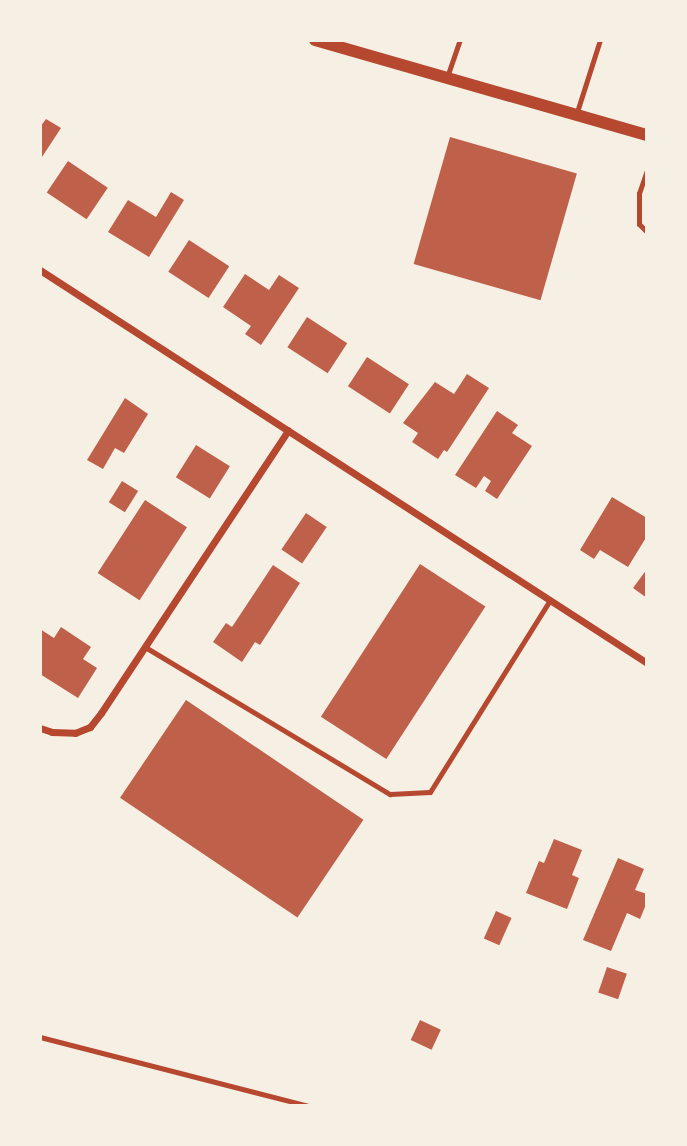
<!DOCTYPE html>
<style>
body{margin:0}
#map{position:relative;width:687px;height:1146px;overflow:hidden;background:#f6efe4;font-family:"Asap Condensed",sans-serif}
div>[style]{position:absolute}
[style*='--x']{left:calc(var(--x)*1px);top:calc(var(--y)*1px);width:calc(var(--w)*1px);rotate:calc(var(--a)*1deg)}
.building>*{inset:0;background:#bf614a;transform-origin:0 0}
.service>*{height:5px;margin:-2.5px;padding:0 2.5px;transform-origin:2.5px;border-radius:2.5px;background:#b5482f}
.minor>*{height:7px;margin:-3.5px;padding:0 3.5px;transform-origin:3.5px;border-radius:3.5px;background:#b5482f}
.tertiary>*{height:12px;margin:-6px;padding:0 6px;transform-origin:6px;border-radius:6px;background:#b5482f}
span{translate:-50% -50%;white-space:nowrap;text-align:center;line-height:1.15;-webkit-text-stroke:5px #f6efe4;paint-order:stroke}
.frame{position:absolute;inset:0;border:42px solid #f6efe4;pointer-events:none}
</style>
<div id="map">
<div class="building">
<div style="clip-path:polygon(46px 119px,61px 128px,40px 160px,40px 127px)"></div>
<div style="left:450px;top:137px;width:132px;height:132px;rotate:16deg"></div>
<div style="left:68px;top:161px;width:48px;height:38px;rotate:34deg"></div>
<div style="clip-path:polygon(171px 192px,184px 200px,149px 257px,108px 232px,128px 200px,156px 217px)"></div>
<div style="left:189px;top:240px;width:48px;height:38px;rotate:33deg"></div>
<div style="clip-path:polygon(245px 274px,269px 290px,279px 275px,299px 288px,261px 345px,245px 334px,251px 326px,223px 307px)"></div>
<div style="left:307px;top:317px;width:48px;height:36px;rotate:33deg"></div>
<div style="left:367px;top:357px;width:50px;height:35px;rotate:33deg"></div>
<div style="clip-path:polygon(467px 374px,489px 388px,447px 452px,444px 450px,438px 459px,412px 442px,418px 433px,403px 423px,435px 382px,454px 394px)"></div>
<div style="clip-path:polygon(125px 398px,148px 414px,124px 453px,115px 448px,103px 469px,87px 460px)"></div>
<div style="clip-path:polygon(497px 411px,518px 425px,512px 433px,532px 446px,497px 499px,485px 491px,491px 481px,484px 476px,476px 488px,455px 475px)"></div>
<div style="left:196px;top:445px;width:40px;height:38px;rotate:32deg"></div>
<div style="left:122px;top:481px;width:19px;height:25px;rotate:32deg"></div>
<div style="clip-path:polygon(612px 497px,647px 518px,647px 536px,628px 567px,600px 550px,594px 559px,580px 550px)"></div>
<div style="left:145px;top:500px;width:50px;height:87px;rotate:33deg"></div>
<div style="left:306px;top:513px;width:25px;height:44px;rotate:34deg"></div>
<div style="left:420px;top:564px;width:78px;height:182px;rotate:33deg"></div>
<div style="clip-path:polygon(273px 565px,300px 583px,260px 645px,255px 642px,242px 662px,213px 642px,226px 623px,232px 627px)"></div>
<div style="clip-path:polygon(647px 569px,647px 598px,633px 588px)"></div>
<div style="clip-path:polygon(61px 627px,91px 647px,83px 659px,97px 668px,78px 698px,40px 674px,40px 629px,54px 638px)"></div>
<div style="left:186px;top:700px;width:214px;height:118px;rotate:34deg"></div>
<div style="clip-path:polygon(554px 839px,582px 850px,572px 875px,579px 878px,567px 909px,526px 893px,539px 861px,544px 863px)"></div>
<div style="clip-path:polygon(618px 858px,644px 869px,635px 890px,647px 894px,647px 902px,640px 919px,627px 913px,611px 951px,583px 940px)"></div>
<div style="left:496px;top:911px;width:17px;height:30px;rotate:24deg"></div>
<div style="left:607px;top:967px;width:21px;height:27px;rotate:19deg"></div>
<div style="left:420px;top:1020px;width:23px;height:22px;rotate:25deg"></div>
</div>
<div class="service">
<div style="--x:447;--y:77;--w:39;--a:-71"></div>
<div style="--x:576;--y:115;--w:79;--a:-72.3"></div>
<div style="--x:647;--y:170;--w:24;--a:109"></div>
<div style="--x:639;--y:193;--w:31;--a:90"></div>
<div style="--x:639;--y:224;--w:11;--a:45"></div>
<div style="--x:145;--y:647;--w:286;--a:31"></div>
<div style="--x:390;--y:794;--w:40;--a:-2.9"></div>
<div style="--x:430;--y:792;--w:226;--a:-58"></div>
<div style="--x:40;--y:1037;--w:277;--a:14.4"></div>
</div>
<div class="minor">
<div style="--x:40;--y:270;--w:723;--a:32.92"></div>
<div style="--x:40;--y:728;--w:13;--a:18"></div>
<div style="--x:52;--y:732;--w:23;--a:2"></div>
<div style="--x:75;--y:733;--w:16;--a:-22"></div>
<div style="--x:90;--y:727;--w:18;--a:-52"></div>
<div style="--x:101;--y:713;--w:339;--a:-56.5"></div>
</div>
<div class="tertiary">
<div style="--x:315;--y:40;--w:345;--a:16"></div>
</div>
<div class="frame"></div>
</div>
